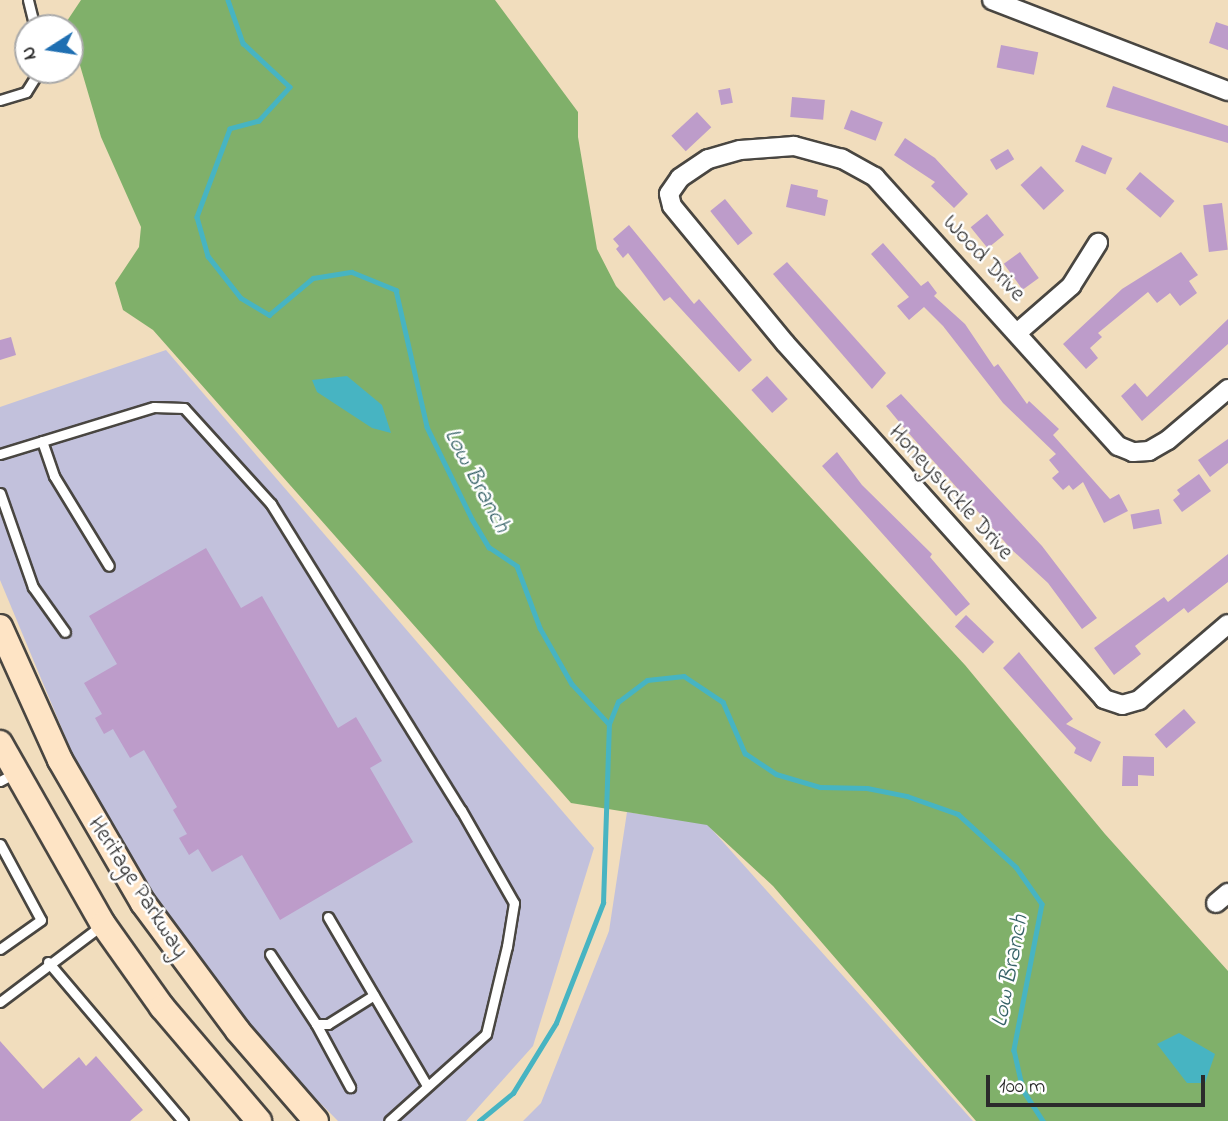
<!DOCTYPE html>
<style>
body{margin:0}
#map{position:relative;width:1228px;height:1121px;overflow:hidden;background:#f1ddbd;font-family:"Indie Flower",sans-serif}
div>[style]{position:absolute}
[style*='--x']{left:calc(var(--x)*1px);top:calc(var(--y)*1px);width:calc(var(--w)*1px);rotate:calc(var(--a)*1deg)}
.industrial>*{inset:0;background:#c2c1dc}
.forest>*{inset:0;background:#80b06a}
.water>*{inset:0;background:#47b4c2}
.stream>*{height:4.5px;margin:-2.25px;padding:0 2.25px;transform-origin:2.25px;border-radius:2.25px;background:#47b4c2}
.building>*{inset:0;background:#bd9cca;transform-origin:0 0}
.roads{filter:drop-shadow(2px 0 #494641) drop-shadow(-2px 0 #494641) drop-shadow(0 2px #494641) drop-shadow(0 -2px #494641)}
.service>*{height:9px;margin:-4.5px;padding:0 4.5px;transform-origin:4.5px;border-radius:4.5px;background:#fff}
.minor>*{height:18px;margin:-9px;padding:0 9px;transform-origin:9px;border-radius:9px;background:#fff}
.secondary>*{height:24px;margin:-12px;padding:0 12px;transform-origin:12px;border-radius:12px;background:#fee4c5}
span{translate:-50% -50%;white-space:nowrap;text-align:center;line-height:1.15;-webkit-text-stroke:5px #fff;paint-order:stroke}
.street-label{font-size:23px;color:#2b2b2b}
.water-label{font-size:24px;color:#366267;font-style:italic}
.north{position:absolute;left:14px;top:14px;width:70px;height:70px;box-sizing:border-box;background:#fff;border:2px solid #aaa;border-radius:50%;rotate:258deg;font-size:19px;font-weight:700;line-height:28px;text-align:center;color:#2b2b2b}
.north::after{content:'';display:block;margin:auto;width:24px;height:32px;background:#1f6fb2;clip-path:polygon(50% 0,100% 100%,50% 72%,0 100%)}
.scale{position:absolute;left:986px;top:1075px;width:219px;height:32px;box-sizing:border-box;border:4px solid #2b2b2b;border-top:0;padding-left:9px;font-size:21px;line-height:24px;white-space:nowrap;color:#2b2b2b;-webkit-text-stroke:5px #fff;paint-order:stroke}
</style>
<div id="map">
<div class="industrial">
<div style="clip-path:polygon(166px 350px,594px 848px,533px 1046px,466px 1121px,338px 1121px,238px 1020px,102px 825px,0 580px,0 407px)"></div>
<div style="clip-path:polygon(627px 812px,707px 824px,973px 1121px,523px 1121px,541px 1103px,609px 931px)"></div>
</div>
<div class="forest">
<div style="clip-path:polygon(81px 0,495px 0,578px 112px,578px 137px,597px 249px,616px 286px,965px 665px,1105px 834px,1228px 971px,1228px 1121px,976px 1121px,773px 886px,707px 825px,571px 803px,153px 330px,123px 310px,115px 283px,139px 247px,141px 227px,101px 137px,67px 21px)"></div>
</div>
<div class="water">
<div style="clip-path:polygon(347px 376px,382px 405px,391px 433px,372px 428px,317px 392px,312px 380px)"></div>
<div style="clip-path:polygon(1179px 1033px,1215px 1054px,1205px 1083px,1187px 1083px,1157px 1044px)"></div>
</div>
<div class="stream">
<div style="--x:228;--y:0;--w:46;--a:70.8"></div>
<div style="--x:243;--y:43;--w:64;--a:43.1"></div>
<div style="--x:290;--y:87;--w:46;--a:132.4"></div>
<div style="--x:259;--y:121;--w:30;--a:165"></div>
<div style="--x:230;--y:129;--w:94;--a:110.6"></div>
<div style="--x:197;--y:217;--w:41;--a:74.2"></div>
<div style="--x:208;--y:256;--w:53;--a:51.8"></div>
<div style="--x:241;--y:298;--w:33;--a:31"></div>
<div style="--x:269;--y:315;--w:57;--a:-40.1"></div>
<div style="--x:313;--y:278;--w:39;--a:-9"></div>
<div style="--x:352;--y:272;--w:48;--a:22.2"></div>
<div style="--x:396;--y:290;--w:140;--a:77.2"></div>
<div style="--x:427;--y:427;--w:102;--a:63.9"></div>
<div style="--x:472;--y:519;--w:33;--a:59"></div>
<div style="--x:489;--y:547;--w:34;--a:34"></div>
<div style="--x:517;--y:566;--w:66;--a:69.6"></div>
<div style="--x:540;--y:628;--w:64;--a:60.3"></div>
<div style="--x:572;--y:684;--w:54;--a:47.2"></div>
<div style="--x:609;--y:724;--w:24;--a:-68"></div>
<div style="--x:618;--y:702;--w:36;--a:-37"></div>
<div style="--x:647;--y:680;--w:37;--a:-6"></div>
<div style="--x:684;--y:676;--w:47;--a:33.7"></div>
<div style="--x:723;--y:702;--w:56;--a:66.7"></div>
<div style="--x:745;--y:753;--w:37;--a:34"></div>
<div style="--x:776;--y:774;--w:46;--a:16.5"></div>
<div style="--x:820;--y:787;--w:47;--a:1.2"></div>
<div style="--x:867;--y:788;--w:41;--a:11.3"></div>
<div style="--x:907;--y:796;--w:54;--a:19.4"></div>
<div style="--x:958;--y:814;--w:79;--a:42.4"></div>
<div style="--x:1016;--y:867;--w:45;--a:54.9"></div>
<div style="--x:1042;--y:904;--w:149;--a:100.9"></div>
<div style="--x:1014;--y:1050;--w:41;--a:77.3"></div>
<div style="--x:1023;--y:1090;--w:37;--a:57"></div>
<div style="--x:479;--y:1121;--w:44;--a:-39.5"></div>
<div style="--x:513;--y:1093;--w:82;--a:-58.4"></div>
<div style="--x:556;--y:1023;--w:129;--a:-68.6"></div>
<div style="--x:603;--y:903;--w:179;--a:-88.1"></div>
</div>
<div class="building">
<div style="clip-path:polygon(1216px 22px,1228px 26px,1228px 50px,1209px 43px)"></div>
<div style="left:1001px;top:45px;width:38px;height:23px;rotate:11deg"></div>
<div style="clip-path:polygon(1113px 86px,1228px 126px,1228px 143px,1106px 107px)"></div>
<div style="left:730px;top:88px;width:15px;height:12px;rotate:79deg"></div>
<div style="left:792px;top:97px;width:33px;height:20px;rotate:5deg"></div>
<div style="left:851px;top:110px;width:34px;height:20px;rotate:21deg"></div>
<div style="left:697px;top:112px;width:21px;height:35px;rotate:47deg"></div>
<div style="clip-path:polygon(905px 138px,935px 158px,968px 194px,954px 208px,931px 186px,935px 182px,894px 155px)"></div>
<div style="left:1082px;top:145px;width:33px;height:18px;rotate:23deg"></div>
<div style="left:1008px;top:149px;width:12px;height:21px;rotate:59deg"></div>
<div style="left:1041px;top:166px;width:34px;height:28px;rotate:47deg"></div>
<div style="left:1140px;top:172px;width:45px;height:22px;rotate:40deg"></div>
<div style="clip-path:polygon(791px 184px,818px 190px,817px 197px,828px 200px,825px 216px,786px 207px)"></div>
<div style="left:725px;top:199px;width:44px;height:19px;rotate:51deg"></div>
<div style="left:1222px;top:203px;width:47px;height:19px;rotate:83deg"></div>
<div style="left:987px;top:214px;width:27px;height:21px;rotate:51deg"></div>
<div style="clip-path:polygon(629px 225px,694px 304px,699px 299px,752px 360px,739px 372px,670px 297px,664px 301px,628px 253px,623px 258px,616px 249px,619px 246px,613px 239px)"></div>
<div style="clip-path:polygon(883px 243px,921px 286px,928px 281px,937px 293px,934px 296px,965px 324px,994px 367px,998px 364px,1027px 404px,1029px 401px,1059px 429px,1053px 435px,1110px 499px,1119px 494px,1128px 511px,1104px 523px,1083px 482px,1073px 490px,1069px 485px,1063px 490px,1052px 478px,1059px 472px,1049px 460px,1056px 454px,1003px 403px,943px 326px,924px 307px,909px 320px,897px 306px,909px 297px,871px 254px)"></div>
<div style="left:1020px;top:252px;width:32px;height:20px;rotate:54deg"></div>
<div style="clip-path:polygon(1181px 252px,1198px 275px,1189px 281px,1197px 293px,1180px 306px,1170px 293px,1157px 303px,1148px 292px,1098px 333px,1102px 337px,1090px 348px,1098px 358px,1086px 369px,1063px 344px,1122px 289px)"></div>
<div style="clip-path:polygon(787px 262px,886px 373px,872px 389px,773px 274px)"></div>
<div style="clip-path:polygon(1228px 319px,1228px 344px,1142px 421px,1121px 396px,1135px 383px,1147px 397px)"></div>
<div style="clip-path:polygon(11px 337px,16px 355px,0 360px,0 340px)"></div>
<div style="left:767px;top:376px;width:31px;height:21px;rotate:48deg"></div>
<div style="clip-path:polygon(901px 394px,1042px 546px,1097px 618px,1082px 629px,1048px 583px,1011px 549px,905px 429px,886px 406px)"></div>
<div style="clip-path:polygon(1228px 439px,1228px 463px,1210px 477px,1198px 460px)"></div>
<div style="clip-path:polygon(837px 452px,862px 485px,932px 554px,930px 557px,970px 604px,956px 616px,822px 466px)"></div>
<div style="clip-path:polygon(1199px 474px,1211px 491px,1182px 512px,1173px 500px,1180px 494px,1177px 490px)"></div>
<div style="left:1159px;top:509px;width:15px;height:29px;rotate:79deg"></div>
<div style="clip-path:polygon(206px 548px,241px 608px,262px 596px,338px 728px,356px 717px,382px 761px,370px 768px,413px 842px,280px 920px,242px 855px,212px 872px,198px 849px,189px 855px,179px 838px,187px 834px,173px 810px,177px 807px,144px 750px,130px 758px,113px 729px,104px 734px,95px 718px,102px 714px,84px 683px,117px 664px,89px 616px)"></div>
<div style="clip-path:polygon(1228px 554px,1228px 582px,1188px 613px,1184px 608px,1135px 646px,1141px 654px,1114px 675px,1094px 648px,1164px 597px,1168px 602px)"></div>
<div style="left:966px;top:615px;width:39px;height:16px;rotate:44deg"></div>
<div style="clip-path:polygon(1019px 652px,1073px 719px,1066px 724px,1101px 742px,1091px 762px,1074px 753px,1076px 748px,1003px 668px)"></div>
<div style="left:1184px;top:709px;width:18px;height:39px;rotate:49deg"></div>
<div style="clip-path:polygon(1123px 756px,1154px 757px,1154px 776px,1138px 775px,1138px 786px,1122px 786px)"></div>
<div style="clip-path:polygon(0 1041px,43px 1089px,79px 1057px,86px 1066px,96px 1056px,143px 1110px,130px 1121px,0 1121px)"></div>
</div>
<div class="roads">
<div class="service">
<div style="--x:28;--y:0;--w:29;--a:76"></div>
<div style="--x:0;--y:100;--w:27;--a:-17"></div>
<div style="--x:26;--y:92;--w:26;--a:-58"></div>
<div style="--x:42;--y:441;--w:37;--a:71"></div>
<div style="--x:54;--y:476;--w:105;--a:58.6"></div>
<div style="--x:0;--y:454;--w:161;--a:-17"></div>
<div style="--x:154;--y:407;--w:30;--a:2"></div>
<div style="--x:184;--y:408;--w:130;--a:47.8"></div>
<div style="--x:271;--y:504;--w:360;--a:58.2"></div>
<div style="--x:461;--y:810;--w:107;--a:60.3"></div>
<div style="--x:514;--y:903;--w:44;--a:99.2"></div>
<div style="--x:507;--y:946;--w:90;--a:103.4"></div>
<div style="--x:486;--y:1034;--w:130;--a:138.1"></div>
<div style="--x:0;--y:493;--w:100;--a:70.7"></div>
<div style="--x:33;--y:587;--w:55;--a:54.6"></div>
<div style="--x:0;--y:781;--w:17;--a:-28"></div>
<div style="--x:0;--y:844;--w:86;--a:61.7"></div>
<div style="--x:41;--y:920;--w:50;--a:144.7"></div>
<div style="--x:328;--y:917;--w:194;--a:59.6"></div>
<div style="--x:270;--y:954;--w:84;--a:56.7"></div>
<div style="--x:316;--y:1024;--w:12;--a:0"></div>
<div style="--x:328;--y:1024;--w:54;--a:-32.2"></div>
<div style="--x:48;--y:962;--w:209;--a:49.7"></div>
<div style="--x:0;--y:1002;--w:128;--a:-37"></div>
<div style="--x:316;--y:1024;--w:72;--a:61.6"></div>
</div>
<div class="minor">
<div style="--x:992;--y:0;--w:253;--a:21.1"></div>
<div style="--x:1017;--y:333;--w:72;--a:-41"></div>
<div style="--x:1071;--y:286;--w:51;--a:-57.9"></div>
<div style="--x:1228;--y:389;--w:79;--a:139.6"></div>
<div style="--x:1168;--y:440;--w:22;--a:150"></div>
<div style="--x:1149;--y:451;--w:16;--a:176"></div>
<div style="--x:1133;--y:452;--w:16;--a:-158"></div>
<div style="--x:1118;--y:446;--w:363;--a:-132.1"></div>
<div style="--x:875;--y:177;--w:38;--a:-151"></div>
<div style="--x:842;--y:159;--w:50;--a:-164.8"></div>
<div style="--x:794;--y:146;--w:54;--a:175.8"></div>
<div style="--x:740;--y:150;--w:33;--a:164"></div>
<div style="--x:708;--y:159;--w:34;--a:146"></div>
<div style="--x:680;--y:178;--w:19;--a:125"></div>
<div style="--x:669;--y:194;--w:12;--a:76"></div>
<div style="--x:672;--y:206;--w:178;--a:50.5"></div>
<div style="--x:785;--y:343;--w:478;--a:48.1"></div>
<div style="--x:1104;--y:699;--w:19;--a:18"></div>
<div style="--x:1122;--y:705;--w:18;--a:-16"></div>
<div style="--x:1139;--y:700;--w:117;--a:-40.5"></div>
<div style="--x:1216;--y:903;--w:16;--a:-40"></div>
</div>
<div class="secondary">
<div style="--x:0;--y:627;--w:146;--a:65.7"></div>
<div style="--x:60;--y:760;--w:165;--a:59.9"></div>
<div style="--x:143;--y:903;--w:159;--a:53.4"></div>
<div style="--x:238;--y:1031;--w:119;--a:49.1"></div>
<div style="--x:0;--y:743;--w:208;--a:60.4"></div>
<div style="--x:103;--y:924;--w:102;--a:54.6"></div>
<div style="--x:162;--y:1007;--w:150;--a:49.6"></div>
</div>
</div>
<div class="street-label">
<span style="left:983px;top:259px;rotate:47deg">Wood Drive</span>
<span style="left:950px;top:493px;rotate:48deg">Honeysuckle Drive</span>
<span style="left:137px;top:888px;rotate:57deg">Heritage Parkway</span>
</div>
<div class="water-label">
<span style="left:476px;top:481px;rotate:62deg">Low Branch</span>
<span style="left:1011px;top:971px;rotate:-79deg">Low Branch</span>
</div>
<div class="north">N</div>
<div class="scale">100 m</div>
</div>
